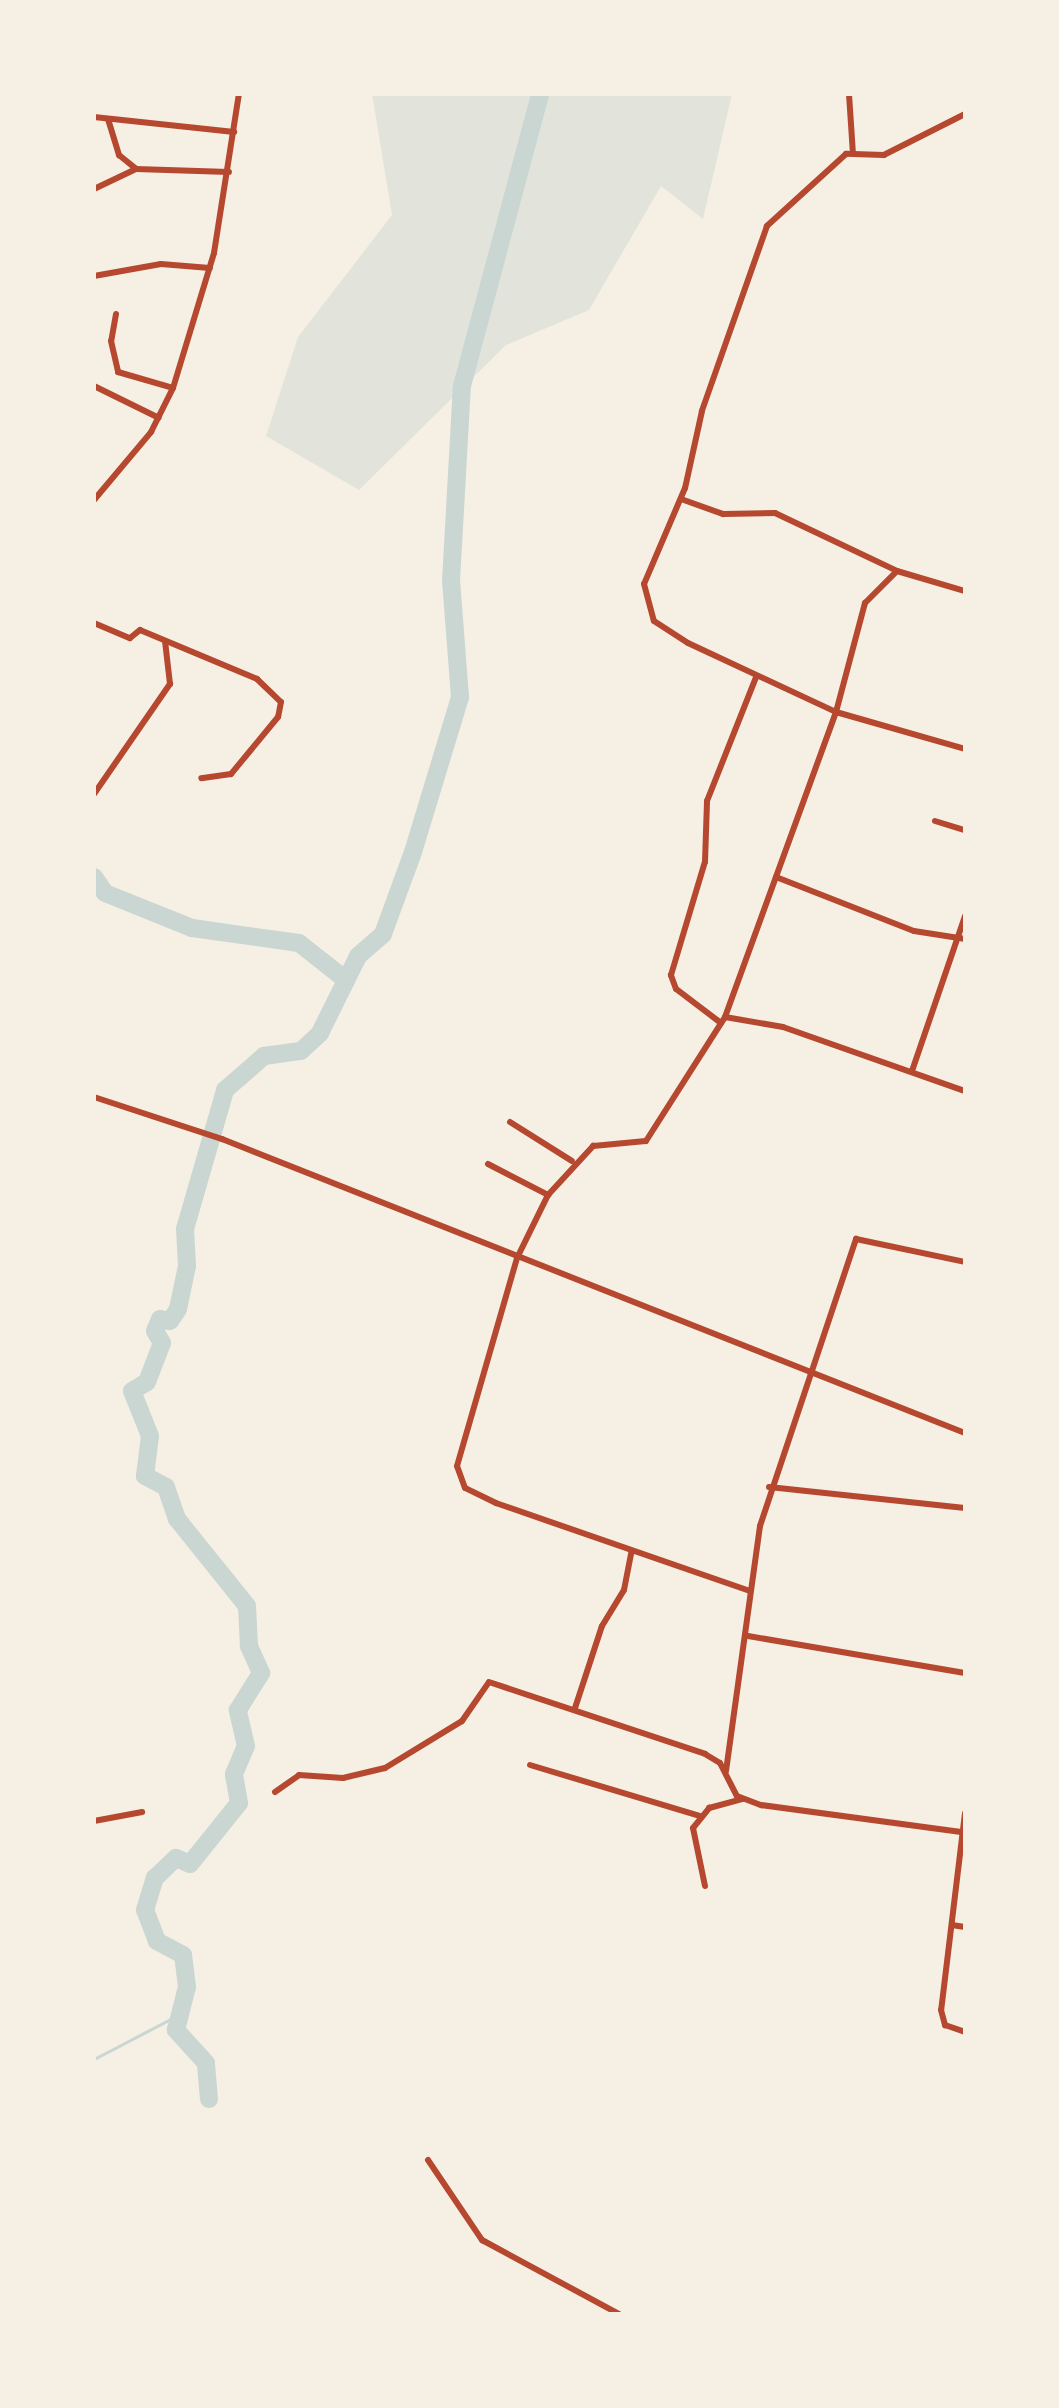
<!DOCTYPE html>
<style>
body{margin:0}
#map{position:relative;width:1059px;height:2408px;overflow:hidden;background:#f6efe4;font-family:Poppins,sans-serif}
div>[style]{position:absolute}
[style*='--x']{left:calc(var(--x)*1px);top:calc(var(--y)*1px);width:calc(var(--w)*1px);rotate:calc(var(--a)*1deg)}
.green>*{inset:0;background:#e2e4dc}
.stream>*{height:3px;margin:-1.5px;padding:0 1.5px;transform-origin:1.5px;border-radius:1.5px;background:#c9d6d2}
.river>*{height:18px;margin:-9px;padding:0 9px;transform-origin:9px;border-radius:9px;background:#c9d6d2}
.minor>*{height:6px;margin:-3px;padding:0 3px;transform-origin:3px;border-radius:3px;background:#b5482f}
span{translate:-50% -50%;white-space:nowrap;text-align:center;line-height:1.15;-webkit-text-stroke:7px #f6efe4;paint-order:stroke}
.frame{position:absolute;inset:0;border:96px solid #f6efe4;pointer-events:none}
</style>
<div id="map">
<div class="green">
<div style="clip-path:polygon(372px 94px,732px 94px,703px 219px,661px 186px,589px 310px,506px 345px,359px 490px,266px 436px,298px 337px,392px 215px)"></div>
</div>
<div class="stream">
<div style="--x:94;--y:2059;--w:95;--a:-27.6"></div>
</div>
<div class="river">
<div style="--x:94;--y:877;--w:19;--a:55"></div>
<div style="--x:105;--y:893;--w:94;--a:21.9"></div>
<div style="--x:192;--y:928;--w:108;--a:8"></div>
<div style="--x:299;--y:943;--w:60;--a:38.2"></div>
<div style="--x:209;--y:2099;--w:36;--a:-95"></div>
<div style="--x:206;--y:2063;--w:45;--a:-132.3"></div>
<div style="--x:176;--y:2030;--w:44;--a:-75.7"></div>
<div style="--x:187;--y:1987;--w:32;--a:-97"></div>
<div style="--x:183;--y:1955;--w:30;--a:-152"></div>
<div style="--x:157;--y:1941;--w:33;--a:-111"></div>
<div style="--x:145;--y:1910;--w:34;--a:-73"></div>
<div style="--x:155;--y:1878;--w:29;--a:-44"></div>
<div style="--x:176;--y:1858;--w:15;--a:23"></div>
<div style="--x:190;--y:1864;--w:78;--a:-51.2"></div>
<div style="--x:239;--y:1803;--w:29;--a:-100"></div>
<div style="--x:234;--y:1774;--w:30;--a:-67"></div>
<div style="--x:246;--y:1746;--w:37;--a:-103"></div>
<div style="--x:238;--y:1710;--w:44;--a:-58.1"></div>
<div style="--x:261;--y:1673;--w:30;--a:-114"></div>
<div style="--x:249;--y:1646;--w:40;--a:-92.9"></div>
<div style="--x:247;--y:1606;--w:112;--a:-128.8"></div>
<div style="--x:177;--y:1519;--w:34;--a:-109"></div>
<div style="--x:166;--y:1487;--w:24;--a:-152"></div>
<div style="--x:145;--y:1476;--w:40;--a:-82.9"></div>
<div style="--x:150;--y:1436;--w:48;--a:-111.8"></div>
<div style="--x:132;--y:1391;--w:17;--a:-31"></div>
<div style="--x:147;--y:1382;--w:42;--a:-69"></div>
<div style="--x:162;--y:1343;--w:14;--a:-120"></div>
<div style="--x:155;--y:1331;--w:13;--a:-67"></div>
<div style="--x:160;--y:1319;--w:10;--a:11"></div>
<div style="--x:170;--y:1321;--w:14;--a:-56"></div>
<div style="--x:178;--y:1309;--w:44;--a:-78.2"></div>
<div style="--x:187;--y:1266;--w:37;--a:-93"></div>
<div style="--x:185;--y:1229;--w:145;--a:-73.9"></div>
<div style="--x:225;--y:1090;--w:52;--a:-41.1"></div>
<div style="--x:264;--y:1056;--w:37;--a:-8"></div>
<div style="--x:301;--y:1051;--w:26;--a:-43"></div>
<div style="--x:320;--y:1033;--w:86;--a:-63.7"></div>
<div style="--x:358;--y:956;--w:33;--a:-41"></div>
<div style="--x:383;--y:934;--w:87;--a:-69.9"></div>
<div style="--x:413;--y:852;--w:162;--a:-73.1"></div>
<div style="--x:460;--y:697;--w:116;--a:-94.4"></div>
<div style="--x:451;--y:581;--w:195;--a:-86.8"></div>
<div style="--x:462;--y:386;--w:302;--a:-75"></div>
</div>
<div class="minor">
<div style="--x:849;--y:94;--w:60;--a:86.2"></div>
<div style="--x:965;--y:114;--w:91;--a:153.2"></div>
<div style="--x:884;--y:155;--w:38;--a:-178"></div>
<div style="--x:846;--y:154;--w:107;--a:137.7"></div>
<div style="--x:767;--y:226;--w:196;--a:109.4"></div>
<div style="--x:702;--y:411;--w:79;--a:102.4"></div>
<div style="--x:685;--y:488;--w:104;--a:113.1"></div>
<div style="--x:644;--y:584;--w:38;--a:75"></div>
<div style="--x:654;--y:621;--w:40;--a:32.9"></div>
<div style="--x:688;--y:643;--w:163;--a:25"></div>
<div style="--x:836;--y:712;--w:134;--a:16"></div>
<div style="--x:94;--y:117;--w:141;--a:6.1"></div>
<div style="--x:108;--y:119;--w:38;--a:73"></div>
<div style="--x:119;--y:155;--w:22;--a:39"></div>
<div style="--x:94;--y:189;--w:47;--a:-25.5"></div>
<div style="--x:136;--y:169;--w:93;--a:1.8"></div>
<div style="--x:94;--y:276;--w:68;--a:-10.2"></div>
<div style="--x:161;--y:264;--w:49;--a:4.7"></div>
<div style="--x:116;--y:314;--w:27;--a:100"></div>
<div style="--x:111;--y:341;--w:32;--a:77"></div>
<div style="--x:118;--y:372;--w:57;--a:16.2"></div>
<div style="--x:94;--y:386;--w:72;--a:26.2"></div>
<div style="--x:681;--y:499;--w:45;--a:19.7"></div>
<div style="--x:723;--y:514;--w:52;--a:-1.1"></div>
<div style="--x:775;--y:513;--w:135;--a:25.4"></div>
<div style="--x:897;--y:571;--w:71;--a:16.4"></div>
<div style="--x:94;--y:500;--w:89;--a:-50"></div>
<div style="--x:151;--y:432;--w:49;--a:-63.4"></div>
<div style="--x:173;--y:388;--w:141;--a:-73.1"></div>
<div style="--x:214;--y:253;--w:161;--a:-81.1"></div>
<div style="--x:94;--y:623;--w:39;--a:23"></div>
<div style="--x:130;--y:638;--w:13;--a:-39"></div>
<div style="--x:140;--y:630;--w:127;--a:22.7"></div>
<div style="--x:257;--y:679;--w:33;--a:44"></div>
<div style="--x:281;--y:702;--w:15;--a:101"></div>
<div style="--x:278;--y:717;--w:74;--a:129.5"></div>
<div style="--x:231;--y:774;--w:30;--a:172"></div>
<div style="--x:94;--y:794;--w:134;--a:-55.4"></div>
<div style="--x:170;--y:684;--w:43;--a:-96.6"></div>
<div style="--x:935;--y:821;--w:31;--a:17"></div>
<div style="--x:776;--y:877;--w:148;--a:21.4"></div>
<div style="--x:914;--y:931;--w:52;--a:8.9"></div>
<div style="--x:725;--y:1017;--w:59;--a:9.8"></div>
<div style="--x:783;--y:1027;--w:193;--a:19.4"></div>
<div style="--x:721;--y:1023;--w:56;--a:-142.9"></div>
<div style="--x:676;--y:989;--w:15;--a:-110"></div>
<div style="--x:671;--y:975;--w:118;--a:-73.3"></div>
<div style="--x:705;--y:862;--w:61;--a:-88.1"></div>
<div style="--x:707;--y:801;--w:133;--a:-68.4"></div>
<div style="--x:912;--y:1071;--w:164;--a:-71.1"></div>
<div style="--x:94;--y:1097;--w:135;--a:18.2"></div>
<div style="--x:222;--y:1139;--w:799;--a:21.59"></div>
<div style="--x:510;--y:1122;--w:73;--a:32.2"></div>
<div style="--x:488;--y:1164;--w:68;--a:27.3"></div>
<div style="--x:769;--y:1487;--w:197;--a:6.1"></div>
<div style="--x:750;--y:1591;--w:269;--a:-160.9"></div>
<div style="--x:496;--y:1503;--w:34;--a:-154"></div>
<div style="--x:465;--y:1488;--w:23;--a:-110"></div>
<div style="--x:457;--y:1466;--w:216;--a:-73.9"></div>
<div style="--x:517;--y:1258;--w:70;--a:-63.8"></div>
<div style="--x:548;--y:1195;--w:67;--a:-47.4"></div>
<div style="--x:593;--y:1146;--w:53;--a:-5.4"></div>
<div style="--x:646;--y:1141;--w:147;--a:-57.5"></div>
<div style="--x:725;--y:1017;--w:325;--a:-70"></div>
<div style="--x:836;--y:712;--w:113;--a:-75.1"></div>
<div style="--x:865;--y:603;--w:45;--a:-45"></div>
<div style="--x:748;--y:1636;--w:220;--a:9.7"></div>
<div style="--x:575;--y:1708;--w:86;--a:-71.8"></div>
<div style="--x:602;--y:1626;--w:42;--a:-58.6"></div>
<div style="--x:624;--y:1590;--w:38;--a:-79"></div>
<div style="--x:530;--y:1765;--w:177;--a:16.7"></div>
<div style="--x:726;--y:1771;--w:247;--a:-82.1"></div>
<div style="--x:760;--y:1526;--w:303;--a:-71.5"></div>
<div style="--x:856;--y:1239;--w:111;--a:11.9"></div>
<div style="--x:275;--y:1792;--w:29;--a:-35"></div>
<div style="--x:299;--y:1775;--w:44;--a:3.9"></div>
<div style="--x:343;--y:1778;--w:43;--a:-13.4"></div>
<div style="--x:385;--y:1768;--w:90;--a:-31.4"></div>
<div style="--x:462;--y:1721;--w:47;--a:-55.3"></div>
<div style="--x:489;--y:1682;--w:228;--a:18.4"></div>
<div style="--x:705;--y:1754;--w:17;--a:31"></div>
<div style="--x:720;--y:1763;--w:37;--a:63"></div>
<div style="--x:737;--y:1796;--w:26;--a:21"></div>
<div style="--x:761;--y:1805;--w:202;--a:7.7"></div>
<div style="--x:965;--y:1813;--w:198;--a:96.9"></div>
<div style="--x:941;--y:2010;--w:16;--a:75"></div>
<div style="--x:945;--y:2025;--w:21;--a:19"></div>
<div style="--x:94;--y:1821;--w:49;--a:-10.6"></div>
<div style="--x:705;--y:1886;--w:59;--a:-101.7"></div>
<div style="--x:693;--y:1828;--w:26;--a:-51"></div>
<div style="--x:709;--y:1808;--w:35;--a:-15"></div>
<div style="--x:952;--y:1925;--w:13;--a:9"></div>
<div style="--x:428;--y:2160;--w:97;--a:56"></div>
<div style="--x:482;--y:2240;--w:156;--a:28.4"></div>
</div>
<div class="frame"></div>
</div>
